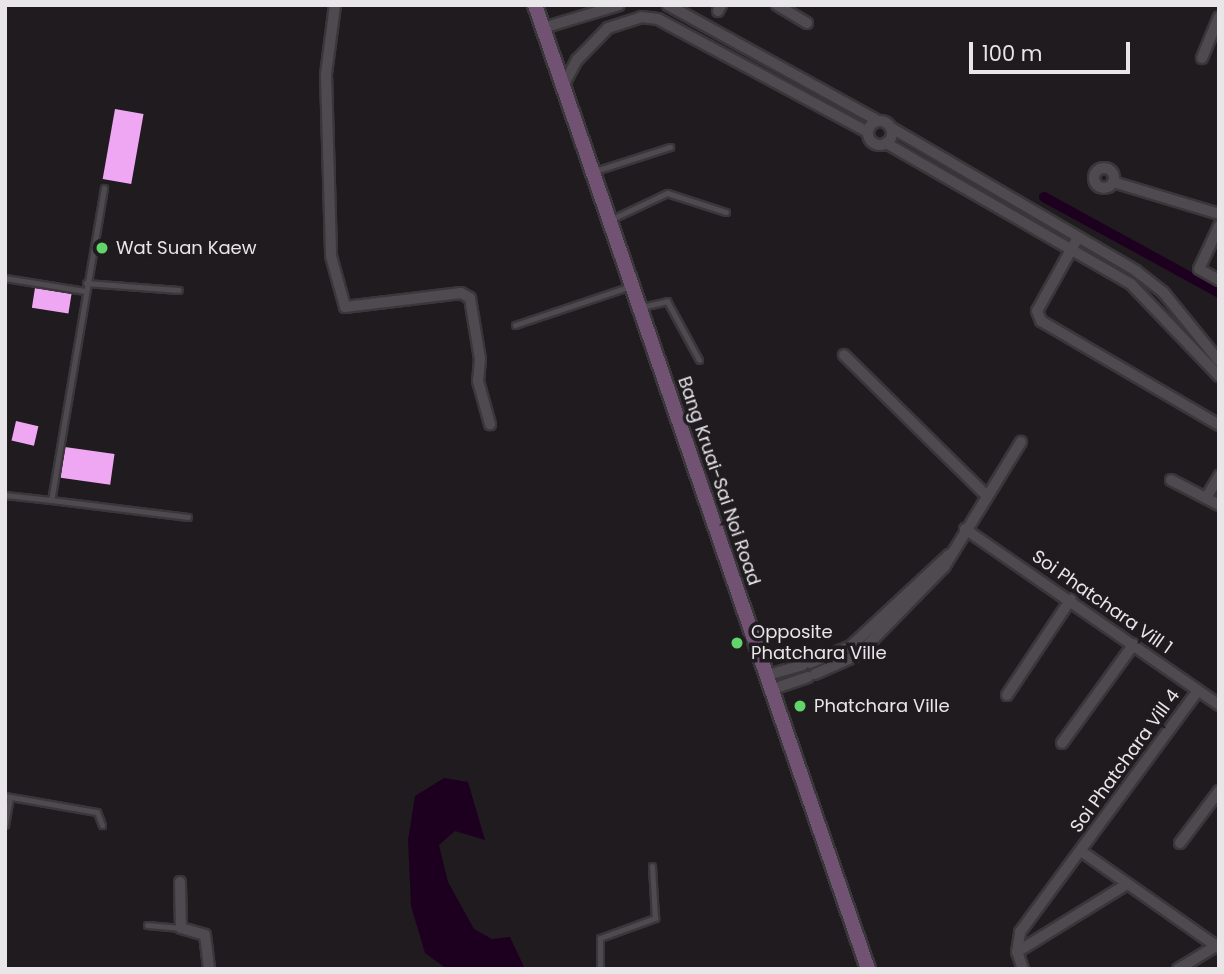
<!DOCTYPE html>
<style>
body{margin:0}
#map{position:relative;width:1224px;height:974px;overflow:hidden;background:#1f1b1f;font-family:Poppins,sans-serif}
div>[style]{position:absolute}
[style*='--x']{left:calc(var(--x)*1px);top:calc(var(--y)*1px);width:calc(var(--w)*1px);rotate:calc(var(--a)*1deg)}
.water>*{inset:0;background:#1d001f}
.canal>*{height:10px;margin:-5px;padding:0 5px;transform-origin:5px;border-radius:5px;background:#1d001f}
.building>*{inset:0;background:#efa7f3;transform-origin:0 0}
.roads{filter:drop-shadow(2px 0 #39373a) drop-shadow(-2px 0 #39373a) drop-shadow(0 2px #39373a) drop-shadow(0 -2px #39373a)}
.service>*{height:5px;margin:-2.5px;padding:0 2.5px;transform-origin:2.5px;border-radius:2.5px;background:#4f4a4f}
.minor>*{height:10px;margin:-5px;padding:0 5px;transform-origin:5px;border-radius:5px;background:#4f4a4f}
.minor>.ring{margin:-5px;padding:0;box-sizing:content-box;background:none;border:10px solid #4f4a4f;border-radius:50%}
.secondary>*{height:14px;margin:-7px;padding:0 7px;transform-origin:7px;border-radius:7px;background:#715273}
.dots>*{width:19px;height:19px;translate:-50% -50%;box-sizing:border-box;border:4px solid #1f1b1f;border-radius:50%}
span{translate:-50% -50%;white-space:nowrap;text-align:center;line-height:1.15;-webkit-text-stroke:7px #1f1b1f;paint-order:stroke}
.poi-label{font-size:18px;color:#e8e6e8}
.left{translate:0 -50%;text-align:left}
.street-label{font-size:18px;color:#e8e6e8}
.frame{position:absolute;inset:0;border:7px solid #e8e6e8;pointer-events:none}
.scale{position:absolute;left:969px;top:42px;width:161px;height:32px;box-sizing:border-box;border:4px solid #e8e6e8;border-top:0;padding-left:9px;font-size:21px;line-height:24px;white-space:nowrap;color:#e8e6e8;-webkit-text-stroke:5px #1f1b1f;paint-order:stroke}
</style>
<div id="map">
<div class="water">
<div style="clip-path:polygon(444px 778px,468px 782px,485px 840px,455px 831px,439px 845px,448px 882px,474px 929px,492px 939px,510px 937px,525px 969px,447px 969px,425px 953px,411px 906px,408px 840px,415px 796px)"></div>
</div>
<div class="canal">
<div style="--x:1044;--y:197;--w:200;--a:28.7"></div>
</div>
<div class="building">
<div style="left:115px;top:109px;width:29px;height:71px;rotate:10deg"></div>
<div style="left:35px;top:288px;width:37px;height:20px;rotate:9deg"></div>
<div style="left:16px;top:421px;width:23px;height:20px;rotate:13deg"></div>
<div style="left:65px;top:447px;width:50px;height:31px;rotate:8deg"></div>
</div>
<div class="roads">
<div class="service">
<div style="--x:595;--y:171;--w:79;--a:-17.7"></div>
<div style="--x:104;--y:188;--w:316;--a:99.6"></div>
<div style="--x:51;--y:500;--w:138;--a:7.1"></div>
<div style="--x:612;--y:219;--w:61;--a:-25.3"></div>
<div style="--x:667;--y:193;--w:62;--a:17.9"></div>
<div style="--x:5;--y:278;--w:81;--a:9.2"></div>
<div style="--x:86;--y:283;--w:93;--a:4.3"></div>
<div style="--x:642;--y:307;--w:26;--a:-13"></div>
<div style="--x:667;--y:301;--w:67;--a:61.5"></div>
<div style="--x:515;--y:325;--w:122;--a:-18.6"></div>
<div style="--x:5;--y:495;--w:46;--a:6.2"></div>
<div style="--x:5;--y:796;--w:93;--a:9.9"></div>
<div style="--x:97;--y:812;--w:14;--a:69"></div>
<div style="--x:5;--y:825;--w:28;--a:-80"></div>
<div style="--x:147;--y:925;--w:34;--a:5"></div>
<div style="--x:600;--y:969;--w:31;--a:-90"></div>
<div style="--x:600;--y:938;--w:59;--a:-20"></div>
<div style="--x:655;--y:918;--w:52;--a:-93.3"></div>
</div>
<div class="minor">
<div style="--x:335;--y:5;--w:70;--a:97.4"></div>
<div style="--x:326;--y:74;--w:182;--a:88.4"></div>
<div style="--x:331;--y:256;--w:53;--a:74.6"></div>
<div style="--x:345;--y:307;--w:117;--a:-6.9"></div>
<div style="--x:461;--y:293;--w:10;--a:29"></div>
<div style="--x:470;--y:298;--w:62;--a:80.7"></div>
<div style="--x:480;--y:359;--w:22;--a:95"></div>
<div style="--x:478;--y:381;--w:45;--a:74.4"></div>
<div style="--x:668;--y:5;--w:240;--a:28.9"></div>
<div style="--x:777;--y:5;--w:35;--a:31"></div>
<div style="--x:718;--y:11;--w:7;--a:-63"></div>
<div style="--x:543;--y:28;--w:79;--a:-16.8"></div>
<div style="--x:1202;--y:58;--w:44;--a:-67.5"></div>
<div style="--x:563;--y:86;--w:30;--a:-62"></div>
<div style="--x:577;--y:60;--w:45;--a:-45.9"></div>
<div style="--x:608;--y:28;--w:35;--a:-18"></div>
<div style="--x:641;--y:17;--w:17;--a:7"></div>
<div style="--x:658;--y:19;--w:238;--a:28.3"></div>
<div class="ring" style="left:868px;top:121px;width:14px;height:14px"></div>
<div style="--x:890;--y:127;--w:285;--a:30.3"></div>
<div style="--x:1136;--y:271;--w:34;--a:38"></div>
<div style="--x:1163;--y:292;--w:89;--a:50.9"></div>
<div style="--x:886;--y:143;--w:283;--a:29.9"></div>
<div style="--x:1131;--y:284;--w:127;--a:46.3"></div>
<div class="ring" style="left:1094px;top:168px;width:10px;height:10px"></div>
<div style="--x:1113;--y:182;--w:111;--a:16.8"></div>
<div style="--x:1219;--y:226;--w:47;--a:114.9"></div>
<div style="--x:1199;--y:269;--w:23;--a:29"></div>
<div style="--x:1076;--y:241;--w:80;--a:119.1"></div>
<div style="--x:1037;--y:311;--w:11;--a:68"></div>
<div style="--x:1041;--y:321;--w:206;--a:30.3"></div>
<div style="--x:844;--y:355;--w:198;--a:44.6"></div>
<div style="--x:1171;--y:480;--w:54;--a:27.5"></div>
<div style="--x:1206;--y:498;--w:26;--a:-59"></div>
<div style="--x:965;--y:529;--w:309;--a:34.7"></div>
<div style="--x:810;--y:663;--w:44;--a:-22.5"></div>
<div style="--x:851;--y:646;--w:134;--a:-42.9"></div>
<div style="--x:815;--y:674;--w:47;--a:-23.8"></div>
<div style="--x:858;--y:655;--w:123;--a:-45.7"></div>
<div style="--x:944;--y:567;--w:147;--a:-58.4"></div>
<div style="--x:768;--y:675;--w:36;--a:-16"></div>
<div style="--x:773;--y:689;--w:37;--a:-19"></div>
<div style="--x:1007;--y:695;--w:115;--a:-56.3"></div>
<div style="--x:1062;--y:743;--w:122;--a:-54"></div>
<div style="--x:1180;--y:843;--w:65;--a:-53.1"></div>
<div style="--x:1081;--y:851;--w:169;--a:35.1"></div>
<div style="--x:180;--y:882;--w:46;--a:88.8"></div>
<div style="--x:181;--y:928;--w:25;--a:16"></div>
<div style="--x:205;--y:935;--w:34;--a:83"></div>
<div style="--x:1017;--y:952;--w:129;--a:-31.7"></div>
<div style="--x:1023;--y:969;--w:18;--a:-109"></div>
<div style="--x:1017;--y:952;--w:20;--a:-81"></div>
<div style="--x:1020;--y:932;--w:300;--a:-53.6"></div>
<div style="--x:1178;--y:969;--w:44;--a:-31.2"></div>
</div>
<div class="secondary">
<div style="--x:535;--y:5;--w:1020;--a:70.94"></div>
</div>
</div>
<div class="dots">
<div style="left:102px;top:248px;background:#61d46a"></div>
<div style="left:737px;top:643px;background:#61d46a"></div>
<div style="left:800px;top:706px;background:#61d46a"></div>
</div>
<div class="poi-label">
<span class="left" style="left:116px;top:248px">Wat Suan Kaew</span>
<span class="left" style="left:751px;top:643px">Opposite<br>Phatchara Ville</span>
<span class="left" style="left:814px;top:706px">Phatchara Ville</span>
</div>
<div class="street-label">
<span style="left:719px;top:481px;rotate:71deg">Bang Kruai-Sai Noi Road</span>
<span style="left:1102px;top:602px;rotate:35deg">Soi Phatchara Vill 1</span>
<span style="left:1125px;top:761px;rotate:-54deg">Soi Phatchara Vill 4</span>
</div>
<div class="frame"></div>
<div class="scale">100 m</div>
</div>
